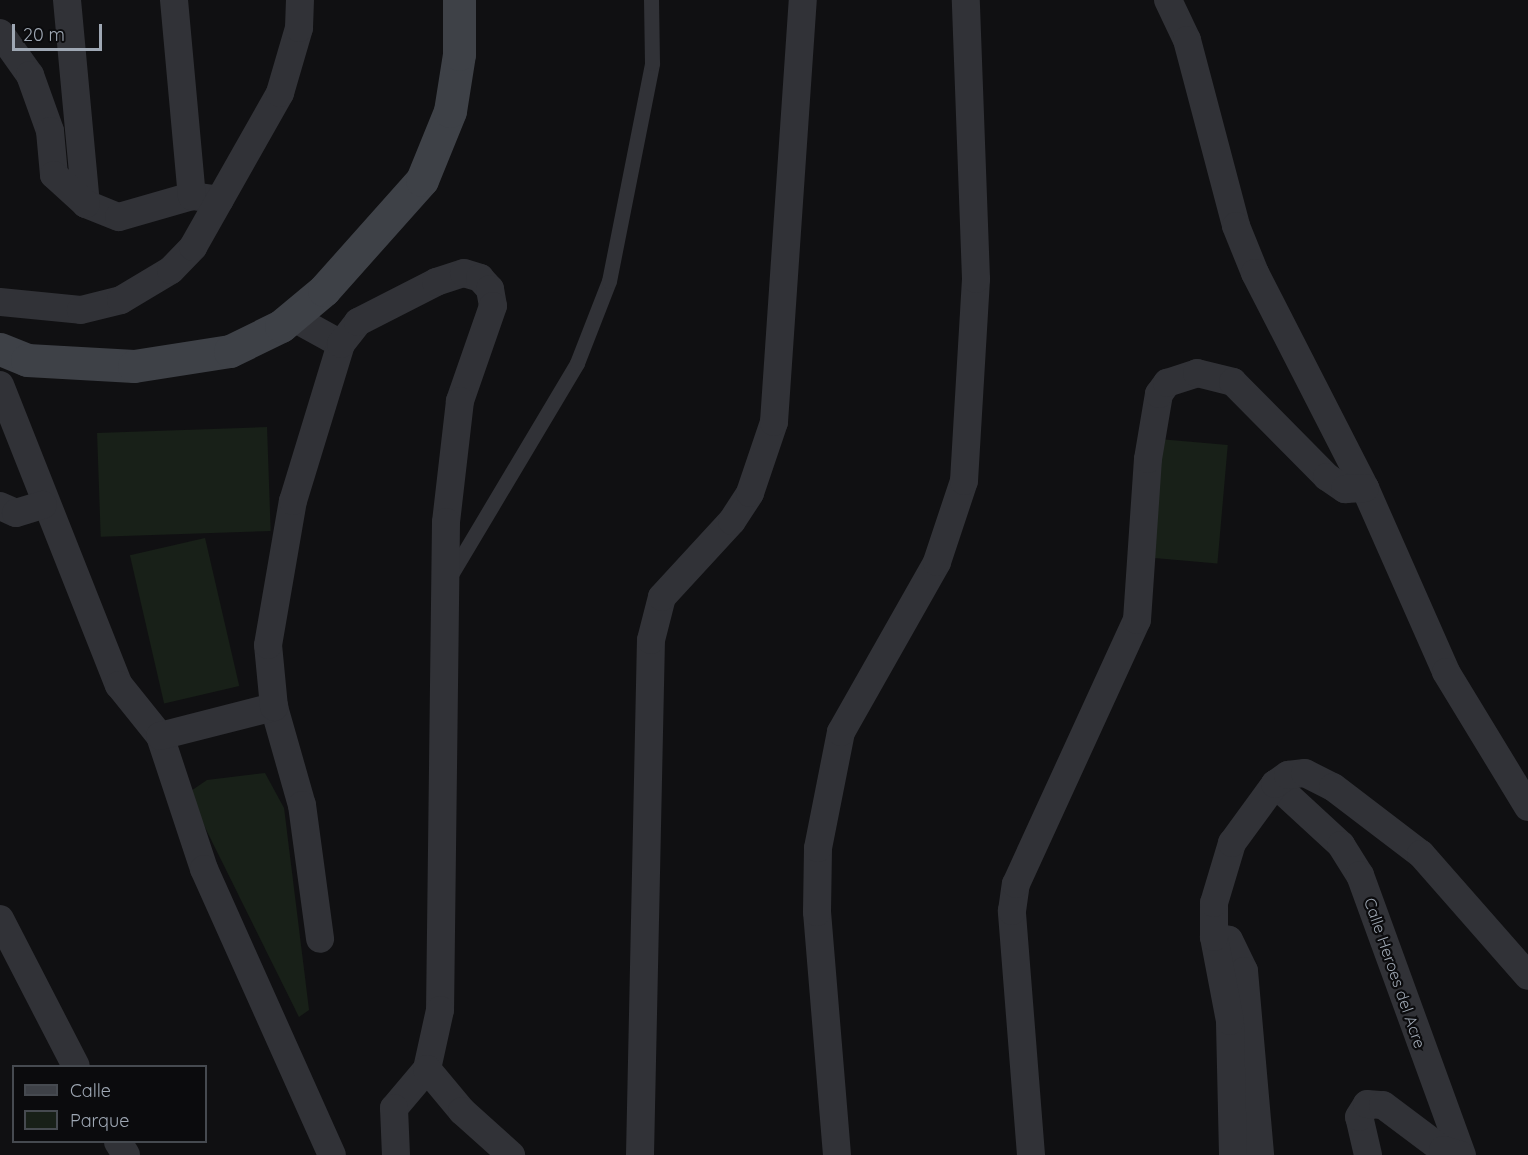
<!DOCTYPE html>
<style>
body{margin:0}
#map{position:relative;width:1528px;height:1155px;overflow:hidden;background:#101012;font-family:Quicksand,sans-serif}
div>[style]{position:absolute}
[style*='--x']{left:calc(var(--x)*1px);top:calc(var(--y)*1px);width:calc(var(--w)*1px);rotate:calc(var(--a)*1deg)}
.green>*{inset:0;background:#182018;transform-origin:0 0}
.lane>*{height:15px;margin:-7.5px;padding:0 7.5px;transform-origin:7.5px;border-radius:7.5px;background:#313237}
.street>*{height:28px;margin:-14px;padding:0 14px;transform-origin:14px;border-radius:14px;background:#313237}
.secondary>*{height:33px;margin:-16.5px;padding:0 16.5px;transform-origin:16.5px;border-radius:16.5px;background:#3e4147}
span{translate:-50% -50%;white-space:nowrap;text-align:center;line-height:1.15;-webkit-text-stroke:4.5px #0b0b0d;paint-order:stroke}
.street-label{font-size:16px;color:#9fa8b4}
.legend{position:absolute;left:12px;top:1065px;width:195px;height:78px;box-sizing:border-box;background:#0b0b0d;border:2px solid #464a50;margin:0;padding:8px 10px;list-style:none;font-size:18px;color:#9fa8b4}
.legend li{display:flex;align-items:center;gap:12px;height:30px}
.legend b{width:30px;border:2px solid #464a50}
.scale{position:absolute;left:12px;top:24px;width:90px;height:27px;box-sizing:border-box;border:3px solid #9fa8b4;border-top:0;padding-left:8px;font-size:18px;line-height:21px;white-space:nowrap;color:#9fa8b4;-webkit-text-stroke:4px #0b0b0d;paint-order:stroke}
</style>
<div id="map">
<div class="green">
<div style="left:267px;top:427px;width:104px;height:170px;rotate:88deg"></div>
<div style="left:1159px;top:439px;width:69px;height:119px;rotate:5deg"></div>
<div style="left:205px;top:538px;width:152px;height:77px;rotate:77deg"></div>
<div style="clip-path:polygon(265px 773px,284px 808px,309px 1010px,299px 1017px,188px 793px,207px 780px)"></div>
</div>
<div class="lane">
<div style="--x:446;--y:583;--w:256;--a:-59.2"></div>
<div style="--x:577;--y:363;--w:88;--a:-68.7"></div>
<div style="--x:609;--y:281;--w:222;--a:-78.8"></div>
<div style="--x:652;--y:63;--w:63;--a:-90.9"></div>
</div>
<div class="street">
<div style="--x:67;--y:0;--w:205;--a:84.7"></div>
<div style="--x:86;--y:204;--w:35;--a:22"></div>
<div style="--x:119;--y:217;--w:76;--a:-16"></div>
<div style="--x:192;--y:196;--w:28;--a:8"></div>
<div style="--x:174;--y:0;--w:197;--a:84.8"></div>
<div style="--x:1168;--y:0;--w:44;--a:64.6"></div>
<div style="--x:1187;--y:40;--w:192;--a:75.2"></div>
<div style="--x:1236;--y:226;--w:51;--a:68"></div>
<div style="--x:1255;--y:273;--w:242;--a:62.9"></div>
<div style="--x:1365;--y:488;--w:201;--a:66.2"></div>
<div style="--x:1446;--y:672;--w:158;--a:58.7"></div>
<div style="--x:0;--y:33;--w:52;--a:54.5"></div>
<div style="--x:30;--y:75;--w:59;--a:70.3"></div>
<div style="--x:50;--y:131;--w:44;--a:84.8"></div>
<div style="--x:54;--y:175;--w:43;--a:42.2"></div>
<div style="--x:0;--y:302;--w:81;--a:5.6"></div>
<div style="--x:81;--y:310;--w:41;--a:-14"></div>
<div style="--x:121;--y:300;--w:58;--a:-31"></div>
<div style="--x:171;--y:270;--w:32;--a:-46"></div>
<div style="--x:193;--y:247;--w:177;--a:-60.5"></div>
<div style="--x:280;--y:93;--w:68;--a:-73.7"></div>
<div style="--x:299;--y:28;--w:28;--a:-88"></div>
<div style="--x:292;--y:317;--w:56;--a:28.9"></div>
<div style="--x:0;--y:385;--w:323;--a:68.4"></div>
<div style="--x:119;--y:685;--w:65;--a:51.2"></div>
<div style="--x:160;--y:736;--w:140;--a:71.7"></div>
<div style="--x:204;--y:869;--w:313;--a:65.9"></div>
<div style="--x:0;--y:506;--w:17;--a:24"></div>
<div style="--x:16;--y:513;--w:28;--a:-17"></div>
<div style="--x:274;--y:707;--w:102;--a:74.1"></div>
<div style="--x:302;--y:805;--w:135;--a:82.3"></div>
<div style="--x:160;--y:736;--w:118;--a:-14.3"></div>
<div style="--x:274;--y:707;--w:62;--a:-95.5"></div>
<div style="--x:268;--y:645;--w:146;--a:-80.2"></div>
<div style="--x:293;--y:501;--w:164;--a:-73"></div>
<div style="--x:341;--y:344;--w:28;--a:-52"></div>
<div style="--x:358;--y:322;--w:88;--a:-27.1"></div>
<div style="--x:436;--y:282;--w:29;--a:-18"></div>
<div style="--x:464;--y:273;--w:17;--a:17"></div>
<div style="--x:480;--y:278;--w:15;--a:48"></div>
<div style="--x:490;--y:289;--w:17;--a:80"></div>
<div style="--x:493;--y:306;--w:101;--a:109.2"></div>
<div style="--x:460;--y:401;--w:122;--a:96.6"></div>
<div style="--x:446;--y:522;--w:488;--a:90.7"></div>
<div style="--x:440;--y:1010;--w:60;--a:102.4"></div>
<div style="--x:427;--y:1069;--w:51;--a:130.2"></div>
<div style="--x:394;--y:1108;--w:47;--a:87.6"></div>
<div style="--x:1275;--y:784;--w:90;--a:42.7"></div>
<div style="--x:1341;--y:845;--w:36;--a:58"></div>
<div style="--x:1360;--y:875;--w:298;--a:70"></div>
<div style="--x:0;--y:919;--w:165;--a:62.7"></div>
<div style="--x:1214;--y:937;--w:15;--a:11"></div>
<div style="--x:1229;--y:940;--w:34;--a:64"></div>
<div style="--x:1244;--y:971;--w:185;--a:85"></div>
<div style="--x:427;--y:1069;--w:55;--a:50.2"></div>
<div style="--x:462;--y:1111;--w:66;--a:41.9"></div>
<div style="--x:118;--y:1142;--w:15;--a:58"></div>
<div style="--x:640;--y:1155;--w:515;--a:-88.78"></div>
<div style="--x:651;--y:640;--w:44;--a:-75.7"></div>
<div style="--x:662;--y:597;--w:103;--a:-47.4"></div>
<div style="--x:732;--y:521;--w:33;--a:-57"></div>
<div style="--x:750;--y:493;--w:75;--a:-71.3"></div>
<div style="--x:774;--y:422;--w:423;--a:-86.1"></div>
<div style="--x:837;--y:1155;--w:244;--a:-94.7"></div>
<div style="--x:817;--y:912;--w:64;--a:-89.1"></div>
<div style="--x:818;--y:848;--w:118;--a:-78.8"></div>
<div style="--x:841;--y:732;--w:195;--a:-60.5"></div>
<div style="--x:937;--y:562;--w:85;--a:-71.6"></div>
<div style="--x:964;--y:481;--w:202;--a:-86.6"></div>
<div style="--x:976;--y:279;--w:279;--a:-92.1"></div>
<div style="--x:1031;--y:1155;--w:245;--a:-94.5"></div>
<div style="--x:1012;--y:911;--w:27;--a:-82"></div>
<div style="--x:1016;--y:884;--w:290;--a:-65.4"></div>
<div style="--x:1137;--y:620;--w:161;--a:-86.1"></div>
<div style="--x:1148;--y:459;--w:66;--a:-80.4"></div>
<div style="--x:1159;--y:394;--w:14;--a:-54"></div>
<div style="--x:1167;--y:383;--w:32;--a:-18"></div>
<div style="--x:1197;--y:373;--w:37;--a:14"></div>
<div style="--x:1233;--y:382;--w:134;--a:45.3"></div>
<div style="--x:1327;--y:477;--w:22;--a:34"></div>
<div style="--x:1345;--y:489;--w:20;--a:-3"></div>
<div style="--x:1233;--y:1155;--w:134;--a:-91.3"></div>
<div style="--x:1230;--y:1021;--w:86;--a:-100.8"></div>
<div style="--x:1214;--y:937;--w:34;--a:-90"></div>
<div style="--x:1214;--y:903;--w:63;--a:-73.3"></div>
<div style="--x:1232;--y:843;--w:73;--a:-53.9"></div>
<div style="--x:1275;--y:784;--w:16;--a:-35"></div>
<div style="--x:1288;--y:775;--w:17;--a:-7"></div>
<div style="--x:1305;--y:773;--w:31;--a:27"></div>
<div style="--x:1333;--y:787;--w:111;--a:37.3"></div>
<div style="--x:1421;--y:854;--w:162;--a:48.7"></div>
<div style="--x:1368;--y:1155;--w:39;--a:-103"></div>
<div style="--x:1359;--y:1117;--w:15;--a:-58"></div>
<div style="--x:1367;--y:1104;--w:16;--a:4"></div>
<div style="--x:1383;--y:1105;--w:75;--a:36.9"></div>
<div style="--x:1443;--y:1150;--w:19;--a:16"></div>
</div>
<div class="secondary">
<div style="--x:0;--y:349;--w:29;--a:22"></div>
<div style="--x:27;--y:360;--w:107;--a:3.2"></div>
<div style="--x:134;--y:366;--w:97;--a:-8.9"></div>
<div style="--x:230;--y:351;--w:57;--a:-26.1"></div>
<div style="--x:281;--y:326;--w:56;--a:-39.9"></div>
<div style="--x:324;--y:290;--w:147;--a:-48.3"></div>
<div style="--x:422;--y:180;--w:74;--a:-67.9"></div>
<div style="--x:450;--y:111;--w:58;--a:-81"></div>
<div style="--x:459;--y:54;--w:54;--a:-90"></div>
</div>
<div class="street-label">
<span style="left:1395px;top:973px;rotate:71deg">Calle Heroes del Acre</span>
</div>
<ul class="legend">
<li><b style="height:8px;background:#3e4147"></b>Calle</li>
<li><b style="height:16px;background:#182018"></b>Parque</li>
</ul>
<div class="scale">20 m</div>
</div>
